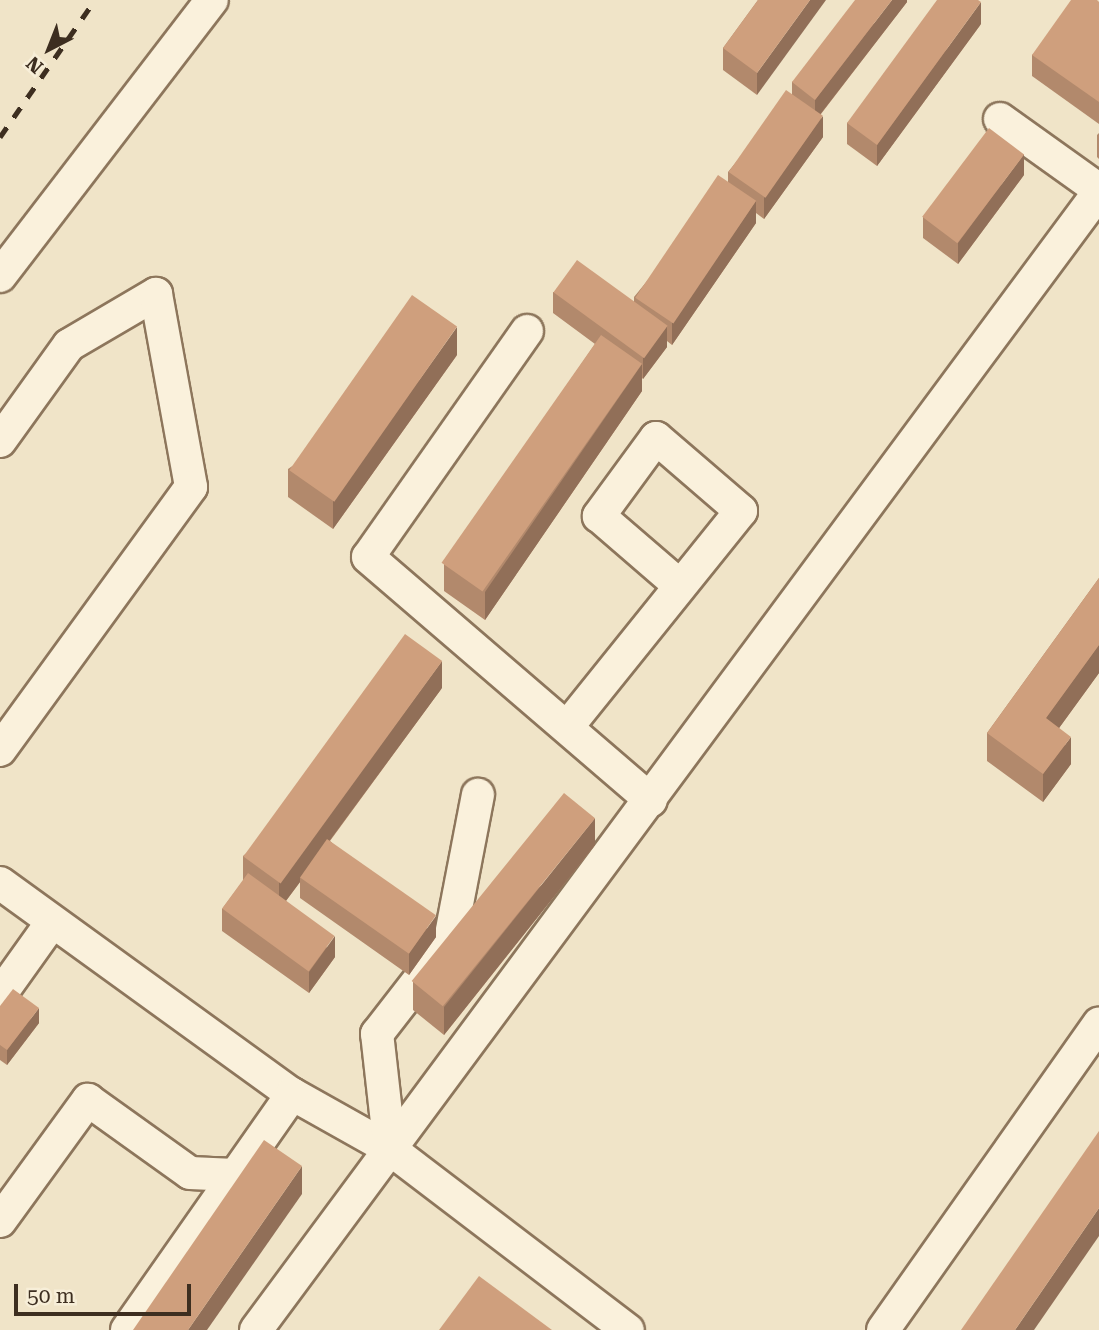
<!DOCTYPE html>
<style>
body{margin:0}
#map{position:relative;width:1099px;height:1330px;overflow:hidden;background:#f0e4c8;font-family:"Roboto Serif",serif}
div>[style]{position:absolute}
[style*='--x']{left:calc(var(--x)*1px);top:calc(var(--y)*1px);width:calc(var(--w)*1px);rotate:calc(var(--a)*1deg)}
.roads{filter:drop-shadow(2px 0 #8d765c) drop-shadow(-2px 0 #8d765c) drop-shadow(0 2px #8d765c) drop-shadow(0 -2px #8d765c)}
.minor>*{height:32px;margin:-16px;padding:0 16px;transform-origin:16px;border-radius:16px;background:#faf1dc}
.rail>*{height:5px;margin-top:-2.5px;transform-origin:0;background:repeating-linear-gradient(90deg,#3d2e20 0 12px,transparent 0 24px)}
.wall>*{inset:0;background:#b2896c}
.shaded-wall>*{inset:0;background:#916f58}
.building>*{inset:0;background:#cf9f7d;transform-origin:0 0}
span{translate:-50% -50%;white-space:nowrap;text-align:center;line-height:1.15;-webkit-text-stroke:5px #f7eed8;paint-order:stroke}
.north{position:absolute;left:14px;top:14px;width:70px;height:70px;-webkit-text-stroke:5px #f7eed8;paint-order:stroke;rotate:222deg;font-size:19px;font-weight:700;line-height:28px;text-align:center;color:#3d2e20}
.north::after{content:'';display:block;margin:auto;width:24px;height:32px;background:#3d2e20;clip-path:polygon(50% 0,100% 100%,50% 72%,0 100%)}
.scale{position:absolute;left:14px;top:1284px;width:177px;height:32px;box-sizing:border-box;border:4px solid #3d2e20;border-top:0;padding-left:9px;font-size:21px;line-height:24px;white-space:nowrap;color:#3d2e20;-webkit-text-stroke:5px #f7eed8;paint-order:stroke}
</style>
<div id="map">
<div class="roads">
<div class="minor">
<div style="--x:1000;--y:119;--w:122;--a:35.6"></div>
<div style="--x:0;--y:276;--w:348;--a:-52.5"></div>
<div style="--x:527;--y:331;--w:276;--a:125.1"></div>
<div style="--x:368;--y:557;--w:373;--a:40.7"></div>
<div style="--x:0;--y:441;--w:118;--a:-54.3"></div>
<div style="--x:69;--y:345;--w:101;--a:-30.4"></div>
<div style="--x:156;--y:294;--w:196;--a:79.7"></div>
<div style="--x:191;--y:487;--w:325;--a:126"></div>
<div style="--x:568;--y:726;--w:276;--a:-51.2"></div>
<div style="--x:741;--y:511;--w:112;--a:-139.3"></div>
<div style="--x:656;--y:438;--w:97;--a:126.2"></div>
<div style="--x:599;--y:516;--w:107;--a:40.8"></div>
<div style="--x:0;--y:883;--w:360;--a:35.9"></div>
<div style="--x:292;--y:1094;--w:112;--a:29.3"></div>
<div style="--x:390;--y:1149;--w:299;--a:37.3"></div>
<div style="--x:0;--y:995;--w:90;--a:-54.5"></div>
<div style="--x:390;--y:1149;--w:116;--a:-96.4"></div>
<div style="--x:377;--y:1034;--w:119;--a:-52.2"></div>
<div style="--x:450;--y:940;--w:148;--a:-79.1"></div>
<div style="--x:0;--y:1221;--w:150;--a:-54"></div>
<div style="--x:88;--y:1100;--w:125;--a:35.6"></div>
<div style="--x:190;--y:1173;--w:45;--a:2.5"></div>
<div style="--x:127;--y:1330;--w:288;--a:-55"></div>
<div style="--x:256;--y:1330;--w:1416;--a:-53.47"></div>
<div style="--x:883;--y:1330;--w:375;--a:-54.8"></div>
</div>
</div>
<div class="rail">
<div style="--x:0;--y:137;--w:167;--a:-55.3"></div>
</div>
<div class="wall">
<div style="clip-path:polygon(758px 0,757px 95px,723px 70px,723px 48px)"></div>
<div style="clip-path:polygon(907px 0,907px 2px,821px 114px,823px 137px,764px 219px,756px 213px,756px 223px,672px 345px,667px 341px,667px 347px,643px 379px,642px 378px,642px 391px,485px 620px,444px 591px,444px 564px,595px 344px,553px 313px,553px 292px,634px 302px,634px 297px,728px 182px,728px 172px,792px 94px,792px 82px)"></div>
<div style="clip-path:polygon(1099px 2px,1099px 124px,1032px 76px,1032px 55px)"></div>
<div style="clip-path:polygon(981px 24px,877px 166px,847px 144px,847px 123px)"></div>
<div style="clip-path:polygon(1099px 133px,1099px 159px,1097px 157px,1097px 135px)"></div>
<div style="clip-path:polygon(1024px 175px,958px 264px,923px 238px,923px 217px)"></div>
<div style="clip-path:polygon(457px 355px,333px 529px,288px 497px,288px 469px)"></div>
<div style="clip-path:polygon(1099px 578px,1099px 673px,1059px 728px,1071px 764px,1043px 802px,987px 761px,987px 733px)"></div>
<div style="clip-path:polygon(442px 688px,330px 841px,436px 937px,409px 975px,300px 898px,300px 882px,286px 901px,335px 957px,309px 993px,222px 931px,222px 909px,243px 881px,243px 856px)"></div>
<div style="clip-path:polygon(595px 845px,444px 1035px,413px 1010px,413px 982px)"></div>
<div style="clip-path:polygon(0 1006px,39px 1023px,7px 1065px,0 1060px)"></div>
</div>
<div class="shaded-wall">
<div style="clip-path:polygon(810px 0,826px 0,757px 95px,757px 73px)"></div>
<div style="clip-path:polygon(892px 0,907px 0,907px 2px,815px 121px,815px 100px)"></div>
<div style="clip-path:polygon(981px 2px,981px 24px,877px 166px,877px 145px)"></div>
<div style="clip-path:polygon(823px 116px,823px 137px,764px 219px,764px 198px)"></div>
<div style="clip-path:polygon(1024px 154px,1024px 175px,958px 264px,958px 243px)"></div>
<div style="clip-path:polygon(756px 201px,756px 223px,672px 345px,672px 323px)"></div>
<div style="clip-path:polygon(667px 326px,667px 347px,643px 379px,643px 358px)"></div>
<div style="clip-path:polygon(457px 327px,457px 355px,333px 529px,333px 501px)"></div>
<div style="clip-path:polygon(642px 364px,642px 391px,485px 620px,485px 592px)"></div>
<div style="clip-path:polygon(1099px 645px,1099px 673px,1046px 746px,1046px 718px)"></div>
<div style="clip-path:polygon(442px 661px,442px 688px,302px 878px,300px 877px,300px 882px,279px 910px,279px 882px)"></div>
<div style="clip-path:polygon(1071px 737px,1071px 764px,1043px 802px,1043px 774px)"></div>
<div style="clip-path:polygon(595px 818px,595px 845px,444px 1035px,444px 1007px)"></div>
<div style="clip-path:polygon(436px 916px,436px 937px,409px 975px,409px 953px)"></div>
<div style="clip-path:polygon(335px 936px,335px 957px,309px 993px,309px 972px)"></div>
<div style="clip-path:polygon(39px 1008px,39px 1023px,7px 1065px,7px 1050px)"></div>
<div style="clip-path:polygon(302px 1166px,302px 1194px,207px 1330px,188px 1330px)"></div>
<div style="clip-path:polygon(1099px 1208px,1099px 1236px,1034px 1330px,1015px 1330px)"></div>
</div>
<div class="building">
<div style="clip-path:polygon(758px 0,810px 0,757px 73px,723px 48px)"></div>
<div style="clip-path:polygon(855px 0,892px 0,815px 100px,792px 82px)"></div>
<div style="clip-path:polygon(937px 0,978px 0,981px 2px,877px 145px,847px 123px)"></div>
<div style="clip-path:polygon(1071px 0,1097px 0,1099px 2px,1099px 102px,1032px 55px)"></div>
<div style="left:786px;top:90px;width:45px;height:100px;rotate:35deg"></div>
<div style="left:989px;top:128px;width:44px;height:111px;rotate:37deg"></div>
<div style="left:718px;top:175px;width:46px;height:148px;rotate:34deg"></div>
<div style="left:577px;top:260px;width:112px;height:40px;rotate:36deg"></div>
<div style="left:412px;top:295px;width:55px;height:214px;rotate:35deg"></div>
<div style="left:601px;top:335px;width:50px;height:278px;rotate:35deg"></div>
<div style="clip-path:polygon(1099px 578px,1099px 645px,1046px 718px,1071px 737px,1043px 774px,987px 733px)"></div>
<div style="left:405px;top:634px;width:46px;height:275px;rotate:36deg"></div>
<div style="left:564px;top:793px;width:40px;height:242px;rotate:39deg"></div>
<div style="left:327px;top:839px;width:133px;height:47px;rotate:35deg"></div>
<div style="left:248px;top:873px;width:107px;height:44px;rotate:36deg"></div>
<div style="clip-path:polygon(13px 989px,39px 1008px,7px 1050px,0 1045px,0 1006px)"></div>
<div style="clip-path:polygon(1099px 1131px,1099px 1208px,1015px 1330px,961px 1330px)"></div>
<div style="clip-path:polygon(264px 1140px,302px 1166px,188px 1330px,133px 1330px)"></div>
<div style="clip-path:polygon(479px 1276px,552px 1330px,439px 1330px)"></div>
</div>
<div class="north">N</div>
<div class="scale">50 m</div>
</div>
